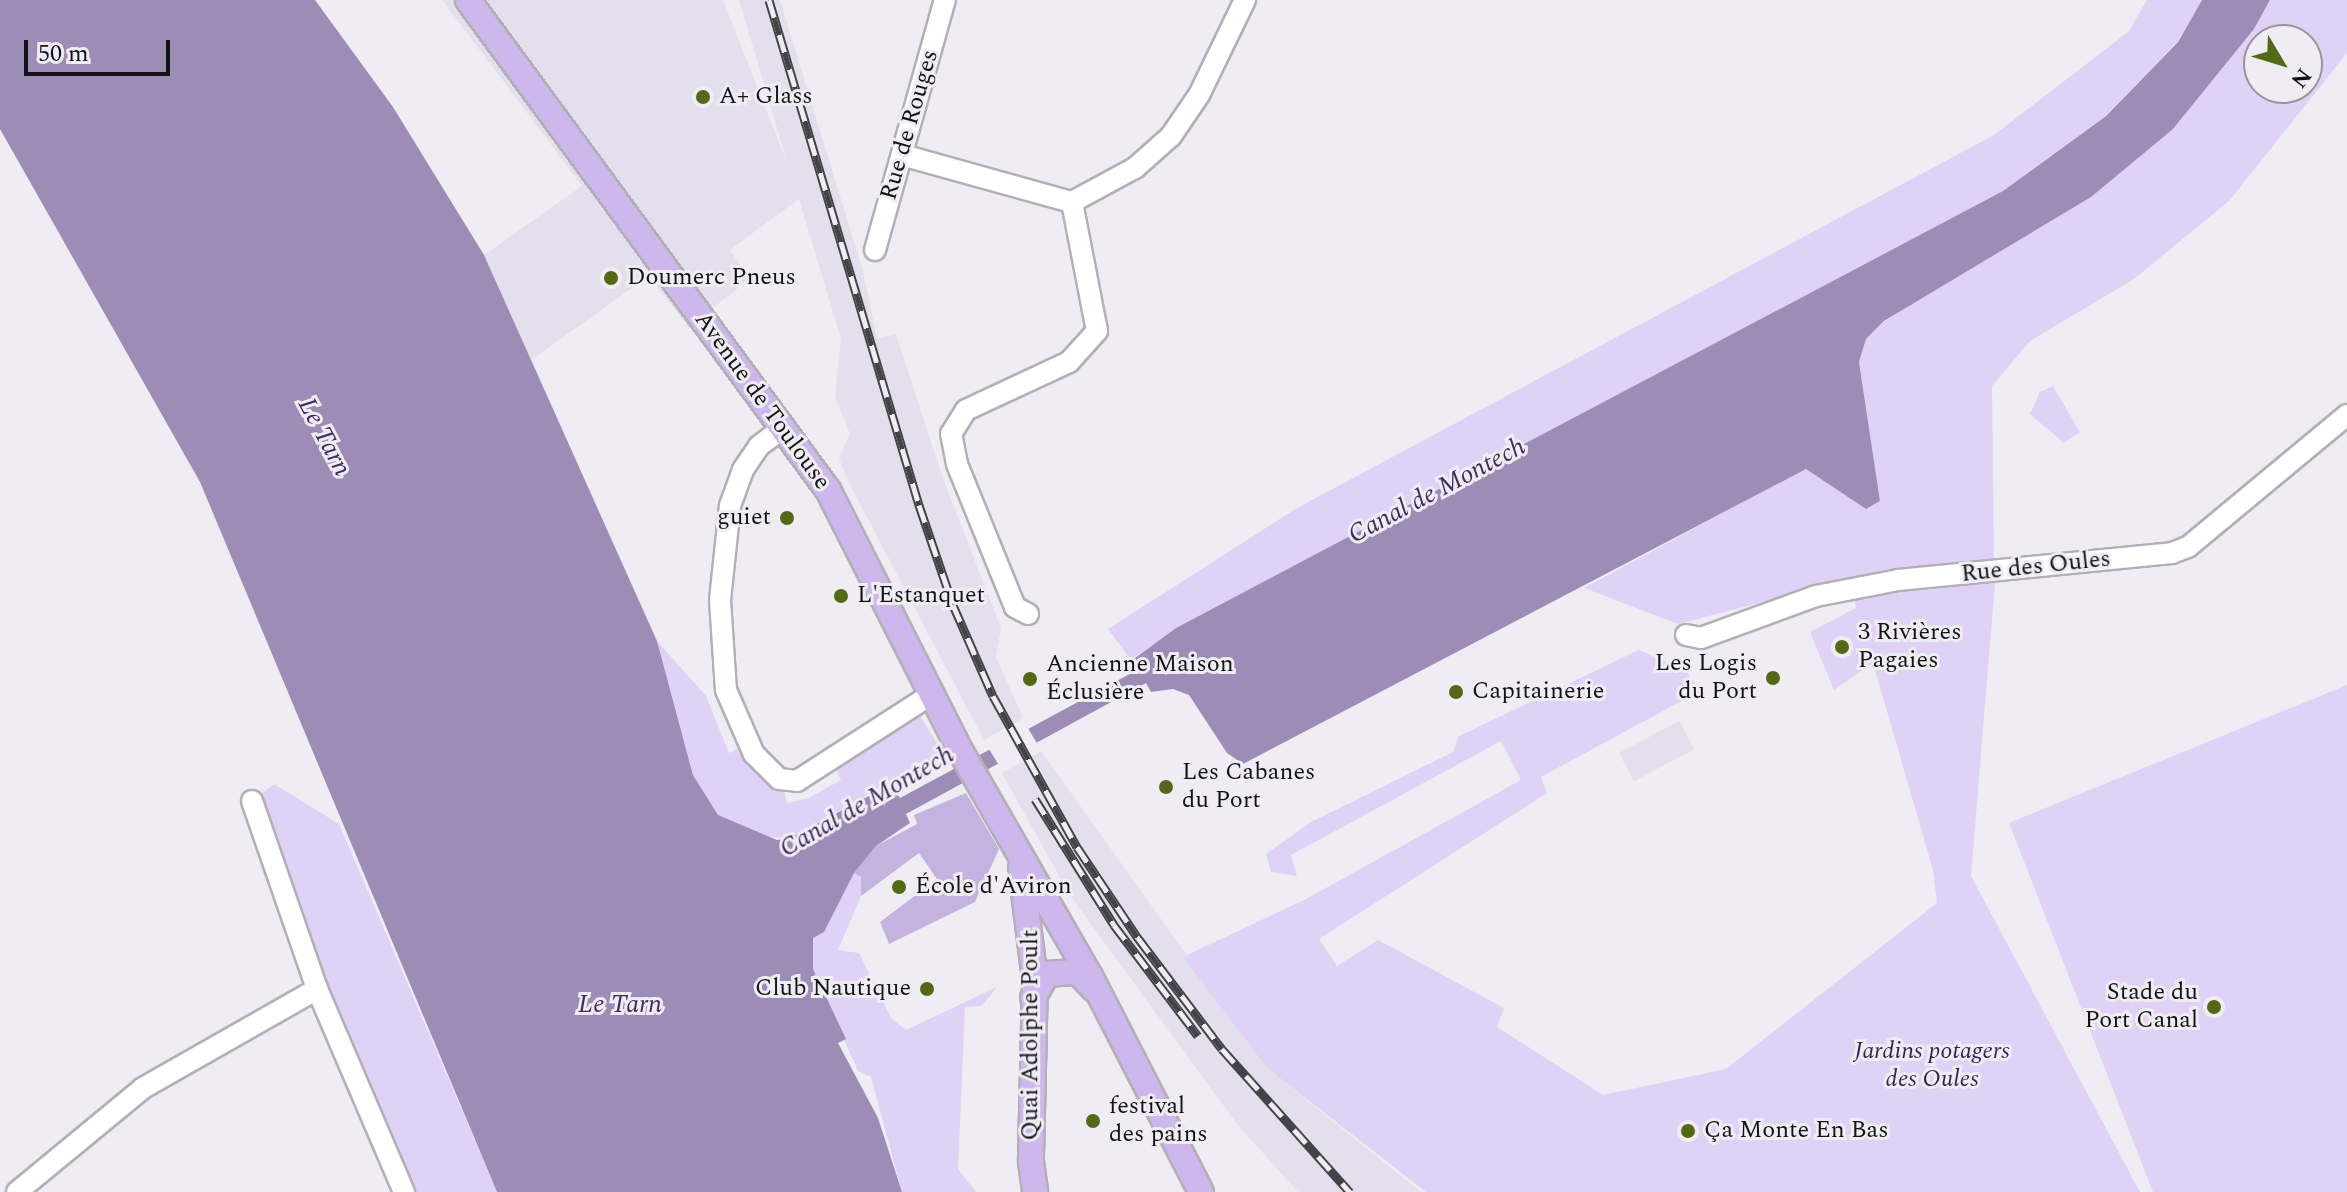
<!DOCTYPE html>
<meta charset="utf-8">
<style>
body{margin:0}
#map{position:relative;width:2347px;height:1192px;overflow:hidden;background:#efedf3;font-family:Spectral,serif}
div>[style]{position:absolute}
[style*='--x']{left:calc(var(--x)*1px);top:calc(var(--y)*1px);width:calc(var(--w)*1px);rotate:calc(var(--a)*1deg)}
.built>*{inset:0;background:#e4dfec;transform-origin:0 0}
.green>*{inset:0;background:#e0d2f6}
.forest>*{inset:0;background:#c4b3de}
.water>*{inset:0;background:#9d8db6}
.pier>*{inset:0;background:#efedf3;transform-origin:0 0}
.roads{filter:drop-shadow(2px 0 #b2b0b6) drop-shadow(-2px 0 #b2b0b6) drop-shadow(0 2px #b2b0b6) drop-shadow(0 -2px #b2b0b6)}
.minor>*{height:20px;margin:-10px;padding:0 10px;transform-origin:10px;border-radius:10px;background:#fff}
.major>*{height:24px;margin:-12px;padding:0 12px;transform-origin:12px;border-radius:12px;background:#ceb7ec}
.rail>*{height:9px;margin-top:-4.5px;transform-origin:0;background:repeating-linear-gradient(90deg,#efedf3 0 18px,#444347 0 36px);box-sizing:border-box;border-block:2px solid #444347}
.dots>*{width:22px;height:22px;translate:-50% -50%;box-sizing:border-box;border:4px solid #efedf3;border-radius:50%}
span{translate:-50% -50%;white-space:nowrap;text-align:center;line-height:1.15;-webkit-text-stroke:6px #efedf3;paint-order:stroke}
.poi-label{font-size:24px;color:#131215}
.left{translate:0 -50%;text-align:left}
.right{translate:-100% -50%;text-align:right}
.street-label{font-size:24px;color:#131215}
.park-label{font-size:24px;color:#381f53;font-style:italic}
.water-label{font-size:26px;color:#432b60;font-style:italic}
.north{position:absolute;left:2243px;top:24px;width:80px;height:80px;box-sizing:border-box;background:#efedf3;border:2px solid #97959a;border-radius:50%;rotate:128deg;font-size:22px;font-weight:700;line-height:32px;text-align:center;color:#131215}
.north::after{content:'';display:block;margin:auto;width:28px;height:36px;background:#546916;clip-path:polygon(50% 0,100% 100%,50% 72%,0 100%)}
.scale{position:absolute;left:24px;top:40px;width:146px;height:36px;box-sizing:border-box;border:4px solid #131215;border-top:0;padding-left:10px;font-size:24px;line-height:28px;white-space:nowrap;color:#131215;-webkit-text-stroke:6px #efedf3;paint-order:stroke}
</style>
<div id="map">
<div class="built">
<div style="clip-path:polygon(442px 0,723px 0,788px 165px,739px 0,780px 0,863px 271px,877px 339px,896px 334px,942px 476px,1001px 628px,996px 657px,1023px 718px,984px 740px,848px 481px,839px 458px,850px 434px,835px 396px,841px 339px,799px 199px,730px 250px,750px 279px,688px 327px,649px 276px,531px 360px,484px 255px,582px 186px)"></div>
<div style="left:1679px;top:721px;width:32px;height:68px;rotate:62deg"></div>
<div style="clip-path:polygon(1041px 751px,1268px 1069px,1421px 1192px,1298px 1192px,1237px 1124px,1069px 894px,1002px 773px)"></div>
</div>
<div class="green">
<div style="clip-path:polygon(2147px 0,2202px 0,2178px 41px,2105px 116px,2003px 191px,1176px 628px,1131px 660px,1108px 629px,1297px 508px,1994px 135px,2128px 32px)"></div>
<div style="clip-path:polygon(evenodd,2270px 0,2347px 0,2347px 53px,2229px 201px,2134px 279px,2030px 341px,1992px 386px,1994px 565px,1824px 586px,1678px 624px,1584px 588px,1806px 468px,1866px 509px,1880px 501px,1859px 362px,1866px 339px,1884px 322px,2173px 129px,2254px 29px,2270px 0,2259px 40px,2307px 40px,2307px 88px,2259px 88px,2259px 40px)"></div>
<div style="clip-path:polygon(2053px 386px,2080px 432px,2064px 443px,2030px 414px,2040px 392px)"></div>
<div style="clip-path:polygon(1996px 571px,1971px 876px,2140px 1192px,1426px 1192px,1268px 1069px,1183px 957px,1306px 899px,1521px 780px,1501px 741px,1291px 855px,1297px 876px,1271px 872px,1266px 854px,1311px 822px,1453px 752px,1459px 736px,1639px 650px,1686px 671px,1700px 691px,1541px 777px,1547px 793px,1319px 939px,1337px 966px,1378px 940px,1504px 1008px,1497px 1027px,1603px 1095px,1726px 1069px,1937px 903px,1933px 870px,1873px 663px,1834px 690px,1810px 632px,1856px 608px,1851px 589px)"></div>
<div style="clip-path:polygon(657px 641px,706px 696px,729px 753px,739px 748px,756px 775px,784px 791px,787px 803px,809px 798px,841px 780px,834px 765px,918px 712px,947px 760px,901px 790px,893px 781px,790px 838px,763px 837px,718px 815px,693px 775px)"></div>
<div style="clip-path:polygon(2347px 685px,2347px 1192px,2153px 1192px,2009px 823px)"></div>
<div style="clip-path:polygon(274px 784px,339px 824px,497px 1192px,404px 1192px,252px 801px)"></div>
<div style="clip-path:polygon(854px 873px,861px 877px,861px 896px,838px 950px,859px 953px,891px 1018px,906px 1030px,997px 987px,982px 1006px,965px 1007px,958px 1169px,976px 1192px,902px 1192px,871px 1077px,858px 1071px,813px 969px,813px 937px,824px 932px)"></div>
</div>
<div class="forest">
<div style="clip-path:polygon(966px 793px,999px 849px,975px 902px,889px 944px,880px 922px,937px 879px,919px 853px,861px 896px,861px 877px,854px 873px,876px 846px,917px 824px,914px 815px)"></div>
</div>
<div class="water">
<div style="clip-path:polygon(0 0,315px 0,393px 107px,484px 255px,657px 641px,693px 775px,718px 815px,777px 840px,790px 838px,891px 784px,900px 798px,1139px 669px,1135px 658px,1176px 628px,2003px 191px,2106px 116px,2178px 42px,2202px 0,2270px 0,2254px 29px,2173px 129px,2091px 197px,1884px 321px,1866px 339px,1859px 362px,1880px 501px,1866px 509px,1806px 469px,1243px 764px,1227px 753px,1189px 695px,1173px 689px,1151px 692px,1146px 683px,906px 814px,910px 823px,876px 846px,854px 873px,824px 932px,813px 938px,813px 969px,846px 1039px,838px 1043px,878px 1118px,902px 1192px,497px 1192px,200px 482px,0 129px)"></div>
</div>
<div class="pier">
<div style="left:1026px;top:725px;width:26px;height:44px;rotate:59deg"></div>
</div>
<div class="roads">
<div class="minor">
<div style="--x:902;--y:155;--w:176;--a:15.5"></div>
<div style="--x:1072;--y:202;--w:72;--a:-28.4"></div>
<div style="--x:1135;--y:168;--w:48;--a:-41.6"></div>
<div style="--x:1171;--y:136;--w:50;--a:-55.7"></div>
<div style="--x:1199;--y:95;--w:106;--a:-64.2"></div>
<div style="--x:875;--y:250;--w:260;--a:-74.4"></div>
<div style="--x:783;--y:428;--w:30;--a:143"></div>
<div style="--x:759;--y:446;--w:29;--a:124"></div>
<div style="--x:743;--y:470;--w:37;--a:110"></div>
<div style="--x:730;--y:505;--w:96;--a:96"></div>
<div style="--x:720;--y:600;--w:90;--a:86.2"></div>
<div style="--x:726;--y:690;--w:70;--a:66.4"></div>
<div style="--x:754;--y:754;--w:35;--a:45"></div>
<div style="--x:779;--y:779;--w:18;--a:6"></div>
<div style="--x:797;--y:781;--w:161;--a:-32.8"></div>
<div style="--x:1028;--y:614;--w:15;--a:-152"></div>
<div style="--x:1015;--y:607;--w:154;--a:-112.1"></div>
<div style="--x:957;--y:464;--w:31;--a:-101"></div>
<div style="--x:951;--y:434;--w:28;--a:-58"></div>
<div style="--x:966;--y:410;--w:114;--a:-25"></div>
<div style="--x:1069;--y:362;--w:42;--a:-47.9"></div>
<div style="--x:1097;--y:331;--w:131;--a:-101"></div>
<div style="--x:1686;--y:635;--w:15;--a:11"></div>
<div style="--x:1701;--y:638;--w:122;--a:-20.1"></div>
<div style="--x:1816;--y:596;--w:84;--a:-11"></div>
<div style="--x:1898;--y:580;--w:275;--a:-5.6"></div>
<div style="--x:2172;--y:553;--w:17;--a:-21"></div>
<div style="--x:2188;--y:547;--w:207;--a:-39.7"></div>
<div style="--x:252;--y:801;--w:199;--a:70.9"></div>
<div style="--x:317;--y:989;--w:221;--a:66.8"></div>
<div style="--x:17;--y:1192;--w:163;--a:-39.5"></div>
<div style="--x:143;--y:1088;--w:200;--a:-29.6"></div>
</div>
<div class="major">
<div style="--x:468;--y:0;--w:608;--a:53.7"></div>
<div style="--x:828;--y:490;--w:294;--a:63.1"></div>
<div style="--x:961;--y:752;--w:258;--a:60.1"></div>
<div style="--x:1090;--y:976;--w:243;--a:62.8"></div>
<div style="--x:1021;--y:868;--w:113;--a:82.9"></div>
<div style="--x:1035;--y:980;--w:182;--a:91.3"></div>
<div style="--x:1031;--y:1162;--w:30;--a:82"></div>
<div style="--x:1033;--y:998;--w:28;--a:-60"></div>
<div style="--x:1047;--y:974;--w:31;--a:-4"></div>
<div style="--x:1078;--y:972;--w:23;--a:47"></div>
</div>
</div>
<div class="rail">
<div style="--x:769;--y:0;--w:527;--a:73.46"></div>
<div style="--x:919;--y:505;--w:106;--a:71.2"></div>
<div style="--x:953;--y:605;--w:99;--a:66.3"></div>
<div style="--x:993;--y:696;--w:173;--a:60.9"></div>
<div style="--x:1077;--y:847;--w:110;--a:56.2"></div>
<div style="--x:1138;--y:938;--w:139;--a:52.9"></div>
<div style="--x:1222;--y:1049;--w:192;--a:48.2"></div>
<div style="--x:1035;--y:799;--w:149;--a:57.9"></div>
<div style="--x:1114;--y:925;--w:139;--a:52.9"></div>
</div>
<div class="dots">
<div style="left:703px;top:97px;background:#546916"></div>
<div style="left:611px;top:278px;background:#546916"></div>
<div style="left:787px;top:518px;background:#546916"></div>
<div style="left:841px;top:596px;background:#546916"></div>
<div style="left:1842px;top:647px;background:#546916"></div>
<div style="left:1773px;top:678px;background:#546916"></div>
<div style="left:1030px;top:679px;background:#546916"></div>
<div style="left:1456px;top:692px;background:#546916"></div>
<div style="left:1166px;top:787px;background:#546916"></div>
<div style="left:899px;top:887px;background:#546916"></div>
<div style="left:927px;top:989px;background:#546916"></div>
<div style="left:2214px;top:1007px;background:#546916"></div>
<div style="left:1093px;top:1121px;background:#546916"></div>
<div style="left:1688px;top:1131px;background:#546916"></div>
</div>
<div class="poi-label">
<span class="left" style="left:719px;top:97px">A+ Glass</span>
<span class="left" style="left:627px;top:278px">Doumerc Pneus</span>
<span class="right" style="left:771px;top:518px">guiet</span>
<span class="left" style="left:857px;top:596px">L'Estanquet</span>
<span class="left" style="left:1858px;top:647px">3 Rivières<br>Pagaies</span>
<span class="right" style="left:1757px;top:678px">Les Logis<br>du Port</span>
<span class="left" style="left:1046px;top:679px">Ancienne Maison<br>Éclusière</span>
<span class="left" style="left:1472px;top:692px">Capitainerie</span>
<span class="left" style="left:1182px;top:787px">Les Cabanes<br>du Port</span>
<span class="left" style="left:915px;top:887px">École d'Aviron</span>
<span class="right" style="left:911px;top:989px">Club Nautique</span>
<span class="right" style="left:2198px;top:1007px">Stade du<br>Port Canal</span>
<span class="left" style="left:1109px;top:1121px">festival<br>des pains</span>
<span class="left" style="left:1704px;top:1131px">Ça Monte En Bas</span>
</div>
<div class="street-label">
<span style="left:910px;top:125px;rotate:-74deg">Rue de Rouges</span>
<span style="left:762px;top:401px;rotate:54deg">Avenue de Toulouse</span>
<span style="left:2036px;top:567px;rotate:-6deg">Rue des Oules</span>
<span style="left:1031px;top:1035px;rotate:-90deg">Quai Adolphe Poult</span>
</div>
<div class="park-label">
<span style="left:1932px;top:1066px">Jardins potagers<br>des Oules</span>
</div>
<div class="water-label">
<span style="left:324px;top:437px;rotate:62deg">Le Tarn</span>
<span style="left:1437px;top:491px;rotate:-28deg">Canal de Montech</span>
<span style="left:867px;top:802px;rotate:-30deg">Canal de Montech</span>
<span style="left:620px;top:1005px">Le Tarn</span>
</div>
<div class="north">N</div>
<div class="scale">50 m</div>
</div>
